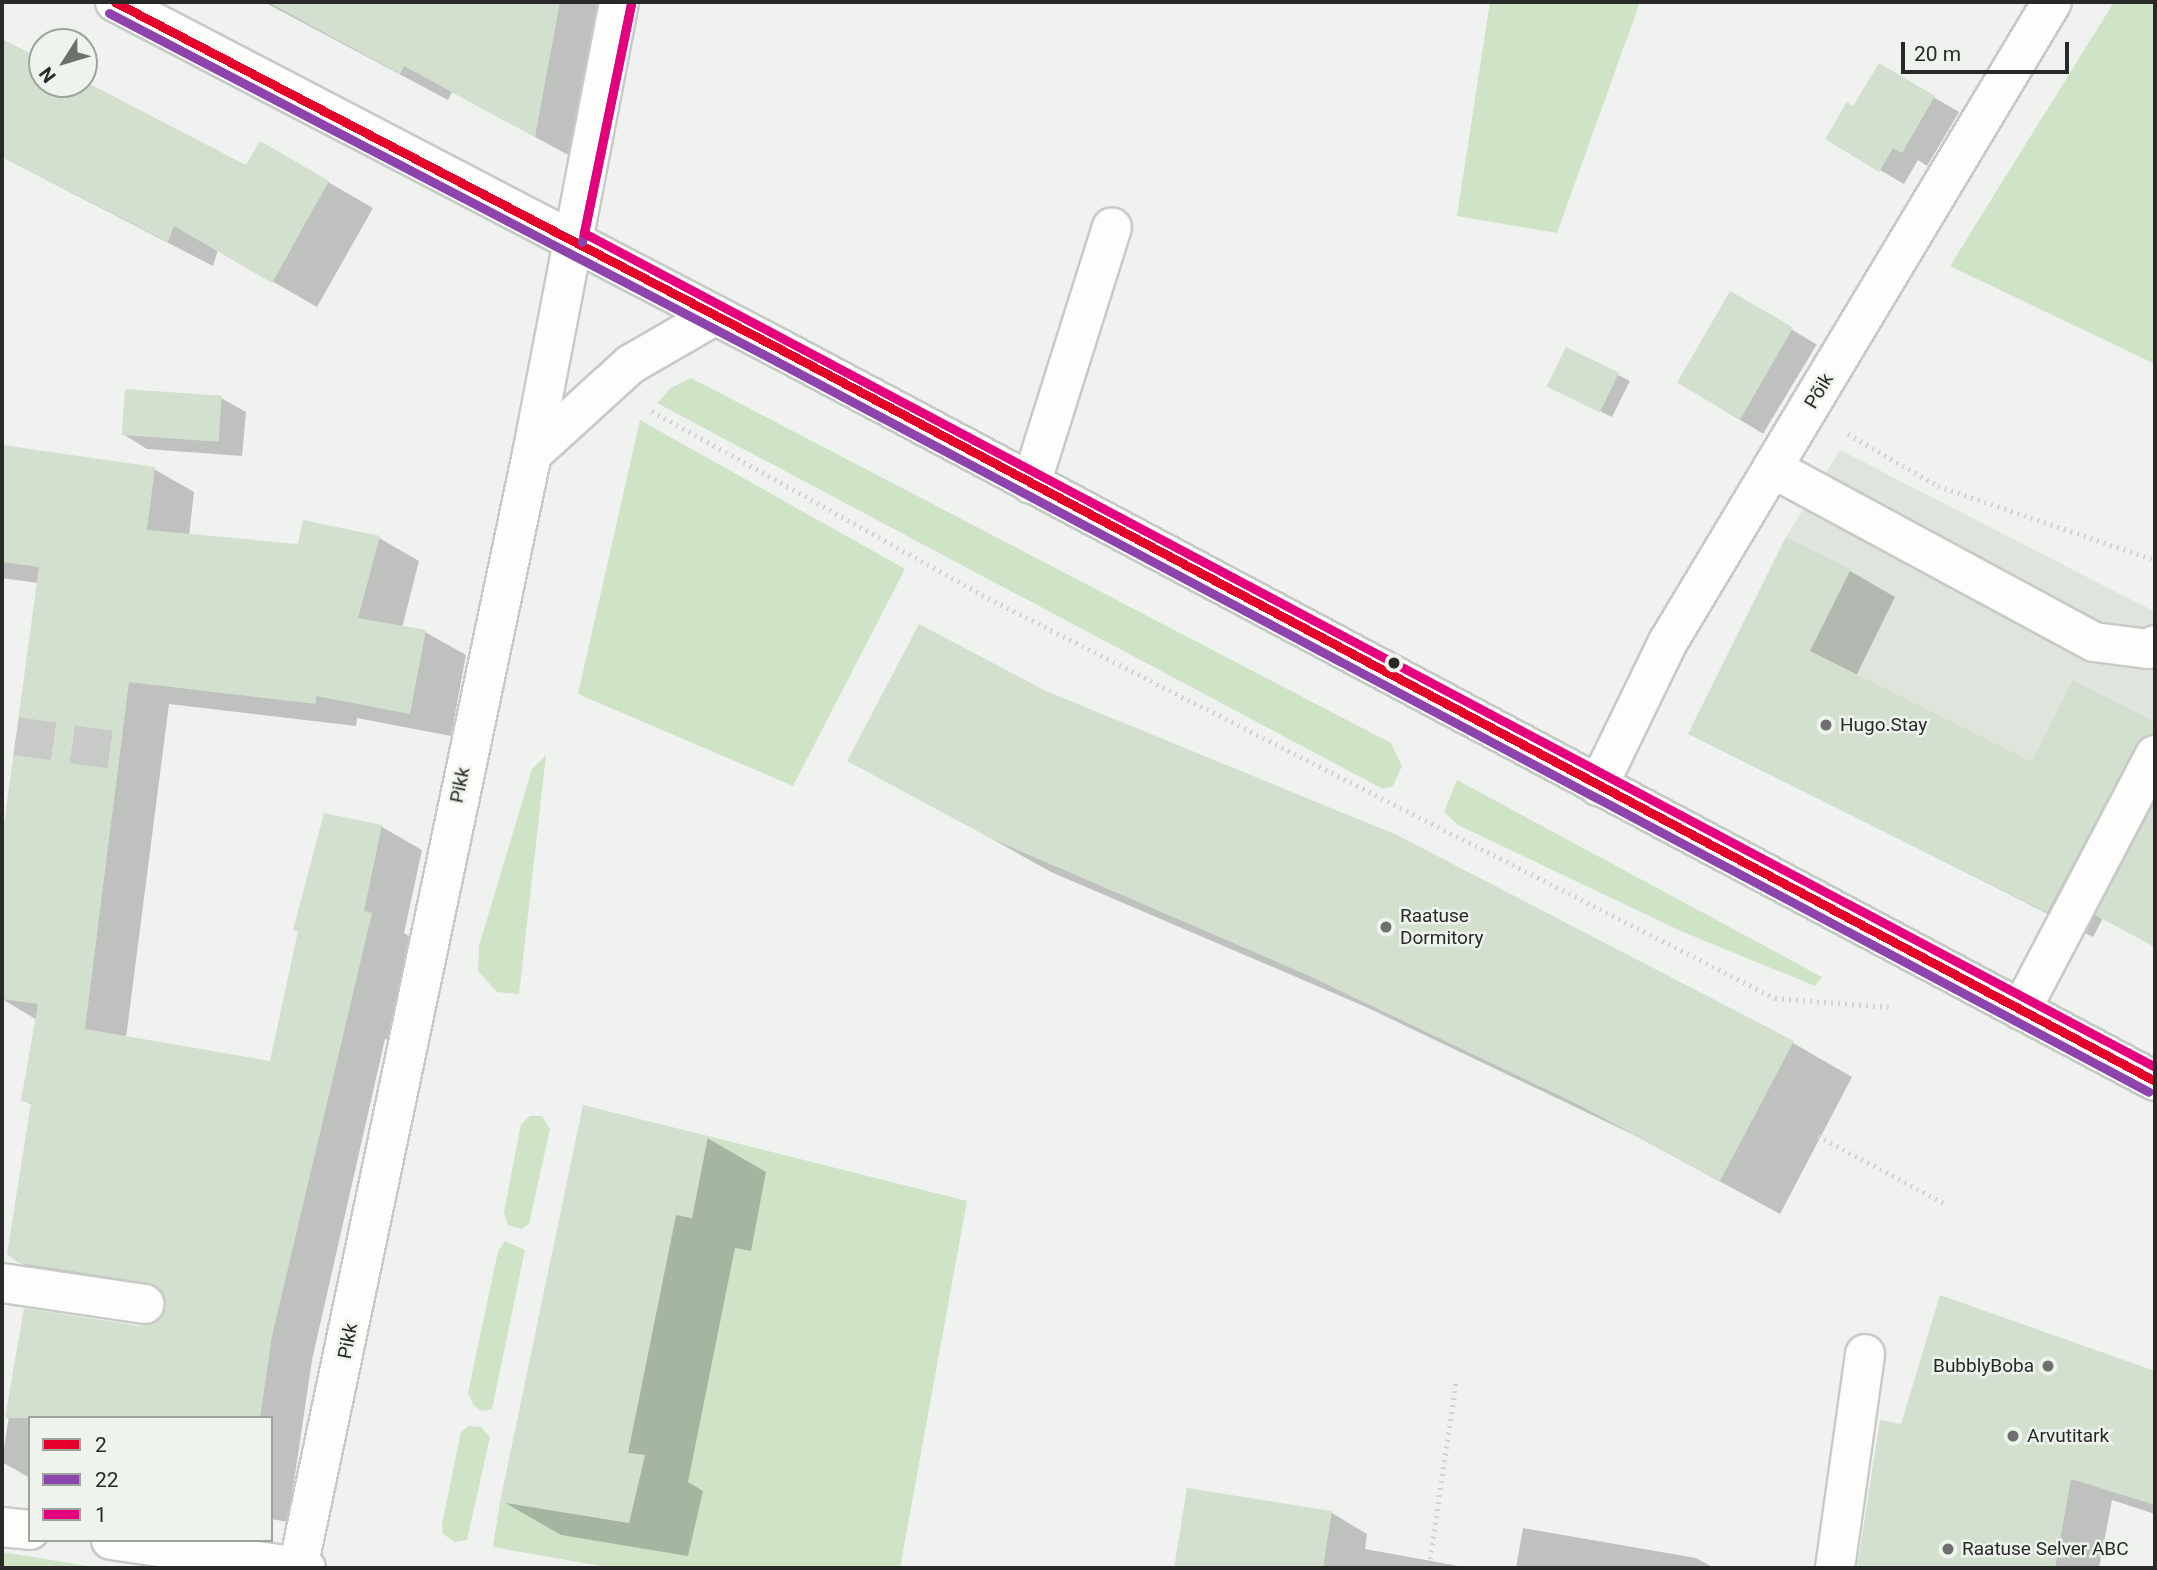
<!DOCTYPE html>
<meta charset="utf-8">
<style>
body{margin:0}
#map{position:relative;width:2157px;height:1570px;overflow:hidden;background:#eff2ee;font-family:Roboto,sans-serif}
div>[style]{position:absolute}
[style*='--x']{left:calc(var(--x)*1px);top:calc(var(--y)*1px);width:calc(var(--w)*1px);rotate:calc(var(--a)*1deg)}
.built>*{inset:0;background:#dfe5dd}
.green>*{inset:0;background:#cfe3c7}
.shadow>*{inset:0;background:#0003;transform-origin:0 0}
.building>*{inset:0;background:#d4e0cf;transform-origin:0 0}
.minor-tunnel>*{height:38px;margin-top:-19px;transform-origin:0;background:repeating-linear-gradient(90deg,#c7cac6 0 38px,transparent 0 57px)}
.path>*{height:4.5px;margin-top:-2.25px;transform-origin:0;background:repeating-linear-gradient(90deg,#d2d3d2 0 2px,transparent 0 7px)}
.roads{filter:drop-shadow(2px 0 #c8cac8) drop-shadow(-2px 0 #c8cac8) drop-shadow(0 2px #c8cac8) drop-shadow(0 -2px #c8cac8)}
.minor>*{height:38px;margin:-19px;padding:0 19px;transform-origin:19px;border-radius:19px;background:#fdfdfc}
.major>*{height:38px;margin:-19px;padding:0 19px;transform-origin:19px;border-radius:19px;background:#fdfdfc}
.bus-1>*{height:9px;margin:-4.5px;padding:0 4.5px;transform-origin:4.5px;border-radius:4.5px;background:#e4002b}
.bus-2>*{height:9px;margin:-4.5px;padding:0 4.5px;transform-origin:4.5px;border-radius:4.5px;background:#8e44ad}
.bus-3>*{height:9px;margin:-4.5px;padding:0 4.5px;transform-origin:4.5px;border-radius:4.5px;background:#e5007d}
.dots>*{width:19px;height:19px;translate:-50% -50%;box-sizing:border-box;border:4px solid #eef3ed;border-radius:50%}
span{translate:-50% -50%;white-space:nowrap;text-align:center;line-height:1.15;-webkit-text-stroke:5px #eef3ed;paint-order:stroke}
.street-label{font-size:19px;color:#282a28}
.poi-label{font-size:19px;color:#282a28}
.left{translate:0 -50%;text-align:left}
.right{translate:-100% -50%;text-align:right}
.frame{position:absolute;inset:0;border:4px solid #282a28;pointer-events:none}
.legend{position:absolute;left:28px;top:1416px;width:245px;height:126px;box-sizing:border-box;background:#eef3ed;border:2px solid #9fa39e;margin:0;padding:9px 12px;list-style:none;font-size:21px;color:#282a28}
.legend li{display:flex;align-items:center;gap:14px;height:35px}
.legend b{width:35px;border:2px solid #9fa39e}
.north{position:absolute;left:28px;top:28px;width:70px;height:70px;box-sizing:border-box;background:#eef3ed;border:2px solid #9fa39e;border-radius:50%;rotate:233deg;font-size:19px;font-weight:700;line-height:28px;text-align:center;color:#282a28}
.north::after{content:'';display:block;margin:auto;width:24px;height:32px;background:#6e706d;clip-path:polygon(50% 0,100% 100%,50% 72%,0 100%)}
.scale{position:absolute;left:1901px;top:42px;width:168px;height:32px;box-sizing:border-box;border:4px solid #282a28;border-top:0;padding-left:9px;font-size:21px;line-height:24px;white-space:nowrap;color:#282a28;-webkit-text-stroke:5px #eef3ed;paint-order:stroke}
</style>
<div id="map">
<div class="built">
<div style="clip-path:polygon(1840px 450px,2155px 612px,2155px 758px,2076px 925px,1688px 734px,1786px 537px)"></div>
</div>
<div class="green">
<div style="clip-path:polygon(1490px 2px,1640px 2px,1557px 233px,1457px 216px)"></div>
<div style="clip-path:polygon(2114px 2px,2155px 2px,2155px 364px,1950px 266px)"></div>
<div style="clip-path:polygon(691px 378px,1391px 743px,1402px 766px,1393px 786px,1383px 789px,657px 403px,671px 388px)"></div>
<div style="clip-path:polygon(640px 420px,905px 569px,793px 786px,578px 694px)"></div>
<div style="clip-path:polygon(546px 755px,519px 994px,497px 992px,478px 971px,479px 946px,532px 769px)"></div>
<div style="clip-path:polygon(1457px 780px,1822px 977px,1815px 986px,1683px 932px,1458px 825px,1444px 812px)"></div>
<div style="clip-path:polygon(530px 1116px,542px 1116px,550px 1129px,529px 1224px,521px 1229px,508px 1225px,504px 1212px,521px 1124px)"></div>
<div style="clip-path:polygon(708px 1136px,967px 1201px,900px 1568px,613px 1568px,493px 1547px,500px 1502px,629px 1523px,645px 1455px,628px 1453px,676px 1215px,692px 1218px)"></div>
<div style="clip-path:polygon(505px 1241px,525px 1250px,492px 1409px,482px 1411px,474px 1406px,468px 1393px,498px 1251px)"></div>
<div style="clip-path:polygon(469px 1426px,481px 1427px,490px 1437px,467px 1540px,455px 1542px,443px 1534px,442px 1524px,461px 1432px)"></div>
<div style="clip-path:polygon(2px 1552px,100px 1568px,2px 1568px)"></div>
</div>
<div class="shadow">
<div style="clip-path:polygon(264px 2px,453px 2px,472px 12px,475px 2px,596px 2px,612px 11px,583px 163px,452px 92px,448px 100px)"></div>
<div style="clip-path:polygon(2px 42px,42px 63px,42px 84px,247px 167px,260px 143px,373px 208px,317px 307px,218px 250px,213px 266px,2px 157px)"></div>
<div style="clip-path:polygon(1880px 66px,1959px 112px,1927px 166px,1918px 160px,1904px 184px,1880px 170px,1854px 109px)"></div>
<div style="left:1731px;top:293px;width:100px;height:104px;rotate:31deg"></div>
<div style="clip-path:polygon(1567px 349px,1630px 381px,1612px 417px,1561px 393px)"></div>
<div style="clip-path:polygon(221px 398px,246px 412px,242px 456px,147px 449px,123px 434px)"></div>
<div style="clip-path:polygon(2px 447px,154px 469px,194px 492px,189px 536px,299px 546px,379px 538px,419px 561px,402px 628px,425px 632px,466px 655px,451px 736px,357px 718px,356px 726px,169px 704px,126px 1038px,271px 1063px,325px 815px,382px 827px,422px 850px,404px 933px,412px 938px,390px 1040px,385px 1039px,312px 1360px,288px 1522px,271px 1519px,271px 1418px,30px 1418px,30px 1478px,2px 1462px,25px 1310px,142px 1327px,162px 1319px,167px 1307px,167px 1301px,62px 1286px,20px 1262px,32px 1105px,23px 1100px,37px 1020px,2px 999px,2px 853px,38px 583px,2px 578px)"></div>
<div style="clip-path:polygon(1850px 571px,1895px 597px,1856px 676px,2033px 764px,2074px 682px,2155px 724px,2155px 947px,2103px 918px,2093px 937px,1691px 733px)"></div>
<div style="clip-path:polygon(1046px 693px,1793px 1043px,1852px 1077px,1780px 1214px,1638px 1137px,1366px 1007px,1051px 872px,850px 760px)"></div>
<div style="clip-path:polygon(707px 1138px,766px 1172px,751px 1251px,735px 1248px,688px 1482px,703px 1491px,688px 1556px,561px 1535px,502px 1501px)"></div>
<div style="clip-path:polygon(1941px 1298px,2155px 1373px,2155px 1514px,2112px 1500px,2099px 1568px,1859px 1568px,1881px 1422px,1903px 1426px)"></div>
<div style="clip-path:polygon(1188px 1490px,1332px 1513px,1367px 1534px,1365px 1549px,1470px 1568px,1176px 1568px)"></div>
<div style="clip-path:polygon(1523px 1528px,1696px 1558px,1714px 1568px,1516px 1568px)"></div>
</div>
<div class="building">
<div style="clip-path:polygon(268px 2px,560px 2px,535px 137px,404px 66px,400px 74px)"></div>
<div style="clip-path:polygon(2px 39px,42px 59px,42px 84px,84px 81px,246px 165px,260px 141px,329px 181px,272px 283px,174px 226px,168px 242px,2px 157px)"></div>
<div style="clip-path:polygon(1879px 63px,1935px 96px,1902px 153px,1893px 148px,1879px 172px,1825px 139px,1847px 102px,1853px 106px)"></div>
<div style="left:1730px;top:291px;width:73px;height:106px;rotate:30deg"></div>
<div style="left:1566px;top:347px;width:59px;height:44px;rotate:26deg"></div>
<div style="left:125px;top:389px;width:97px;height:46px;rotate:4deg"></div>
<div style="clip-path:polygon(2px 445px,155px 467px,147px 530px,298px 544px,303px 520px,380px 536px,358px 618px,426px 630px,410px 714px,316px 696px,316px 704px,129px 682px,85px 1029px,270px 1061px,298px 931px,293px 930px,324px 813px,382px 825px,364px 911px,372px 913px,272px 1336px,260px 1418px,5px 1418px,24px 1308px,141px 1326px,161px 1318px,166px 1307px,164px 1295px,148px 1283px,19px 1263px,7px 1254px,31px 1103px,21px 1101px,38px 1004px,2px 999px,2px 839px,39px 567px,2px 562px)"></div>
<div style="clip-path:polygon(1786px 537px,1851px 569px,1810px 651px,2032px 762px,2073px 680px,2155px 722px,2155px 733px,2136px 745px,2047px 913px,1688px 734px)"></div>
<div style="clip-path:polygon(919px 624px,1046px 691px,1397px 835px,1794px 1041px,1720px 1181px,1577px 1104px,1305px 974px,990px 838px,847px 761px)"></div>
<div style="clip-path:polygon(2155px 802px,2155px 947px,2095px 915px)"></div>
<div style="clip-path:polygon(583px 1105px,708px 1136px,692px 1218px,676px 1215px,628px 1453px,645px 1455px,629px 1523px,500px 1502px)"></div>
<div style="clip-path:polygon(1940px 1295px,2155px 1371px,2155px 1505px,2071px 1479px,2055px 1568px,1857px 1568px,1880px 1420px,1901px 1424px)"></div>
<div style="clip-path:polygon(1187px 1488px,1332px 1511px,1323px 1568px,1174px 1568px)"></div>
</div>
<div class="minor-tunnel">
<div style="--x:16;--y:736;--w:105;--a:8.2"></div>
</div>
<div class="path">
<div style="--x:652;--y:411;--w:378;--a:29.1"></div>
<div style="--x:982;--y:595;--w:890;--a:26.94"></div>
<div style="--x:1775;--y:998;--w:114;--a:4.5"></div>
<div style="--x:1848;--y:434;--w:104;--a:30"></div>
<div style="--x:1938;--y:486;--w:229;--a:18.8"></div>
<div style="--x:1818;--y:1136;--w:147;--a:28"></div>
<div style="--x:1430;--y:1559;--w:181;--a:-81.7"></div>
</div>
<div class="roads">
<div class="minor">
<div style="--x:1772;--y:468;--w:366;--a:28.4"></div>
<div style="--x:2094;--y:642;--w:54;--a:7.4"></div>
<div style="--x:2148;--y:649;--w:8;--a:-30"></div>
<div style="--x:1031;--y:484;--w:269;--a:-72.5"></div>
<div style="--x:1598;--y:786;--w:160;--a:-64.1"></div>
<div style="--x:1668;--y:642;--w:746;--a:-59.04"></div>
<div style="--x:2021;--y:1010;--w:288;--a:-62.3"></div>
<div style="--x:2;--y:1283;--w:144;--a:8.4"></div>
<div style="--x:2;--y:1527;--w:28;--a:6"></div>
<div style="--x:111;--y:1540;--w:197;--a:8.2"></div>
<div style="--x:298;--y:1568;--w:1138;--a:-78.14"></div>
<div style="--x:532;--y:454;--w:460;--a:-79.1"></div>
<div style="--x:1835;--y:1568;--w:216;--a:-82"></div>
</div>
<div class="major">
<div style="--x:115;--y:2;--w:752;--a:27.55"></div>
<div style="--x:782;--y:350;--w:1555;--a:28.03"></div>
<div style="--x:532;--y:454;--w:134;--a:-42.3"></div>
<div style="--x:631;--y:364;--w:96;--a:-30"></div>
</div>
</div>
<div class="bus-1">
<div style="--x:115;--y:2;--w:752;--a:27.55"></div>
<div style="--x:782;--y:350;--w:1555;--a:28.03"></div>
</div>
<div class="bus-2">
<div style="--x:109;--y:13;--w:752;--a:27.55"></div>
<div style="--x:776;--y:361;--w:1555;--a:28.03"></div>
<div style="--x:582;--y:242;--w:243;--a:-78.4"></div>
</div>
<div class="bus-3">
<div style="--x:631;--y:4;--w:234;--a:101.6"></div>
<div style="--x:584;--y:233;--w:1779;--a:27.96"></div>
</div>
<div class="dots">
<div style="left:1394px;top:663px;background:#282a28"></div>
<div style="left:1826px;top:725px;background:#6e706d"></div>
<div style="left:1386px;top:927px;background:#6e706d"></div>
<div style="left:2048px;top:1366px;background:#6e706d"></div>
<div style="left:2013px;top:1436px;background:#6e706d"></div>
<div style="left:1948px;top:1549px;background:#6e706d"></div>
</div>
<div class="street-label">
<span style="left:1819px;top:391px;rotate:-59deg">Põik</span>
<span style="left:460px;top:785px;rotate:-78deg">Pikk</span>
<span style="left:348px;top:1341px;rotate:-79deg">Pikk</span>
</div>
<div class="poi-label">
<span class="left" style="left:1840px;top:725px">Hugo.Stay</span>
<span class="left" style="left:1400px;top:927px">Raatuse<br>Dormitory</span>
<span class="right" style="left:2034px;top:1366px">BubblyBoba</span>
<span class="left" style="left:2027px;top:1436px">Arvutitark</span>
<span class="left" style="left:1962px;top:1549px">Raatuse Selver ABC</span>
</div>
<div class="frame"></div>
<ul class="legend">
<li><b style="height:9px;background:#e4002b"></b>2</li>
<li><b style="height:9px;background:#8e44ad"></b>22</li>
<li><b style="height:9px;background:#e5007d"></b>1</li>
</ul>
<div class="north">N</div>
<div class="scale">20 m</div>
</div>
